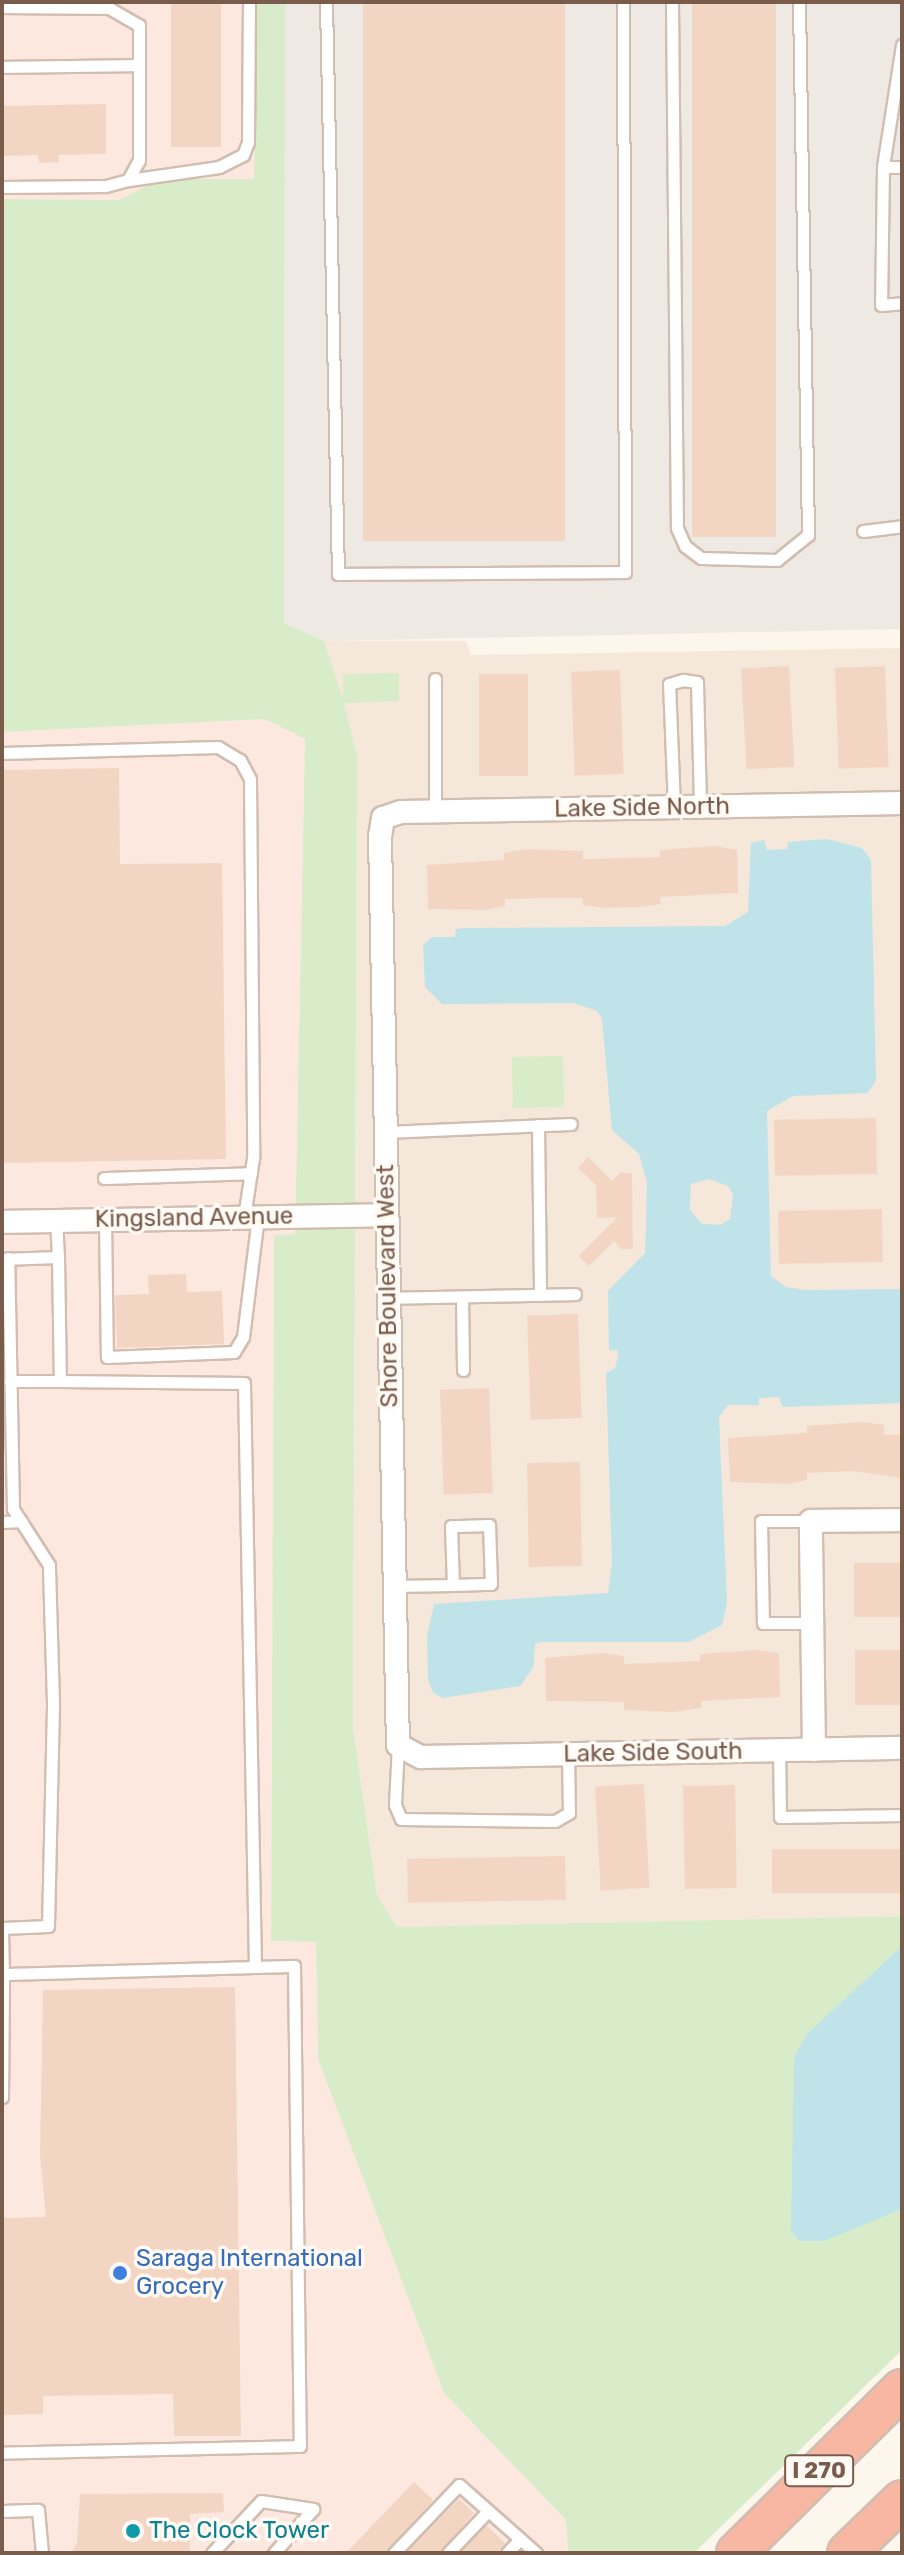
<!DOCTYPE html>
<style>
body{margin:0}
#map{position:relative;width:904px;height:2555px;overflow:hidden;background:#fdf6ec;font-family:Rubik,sans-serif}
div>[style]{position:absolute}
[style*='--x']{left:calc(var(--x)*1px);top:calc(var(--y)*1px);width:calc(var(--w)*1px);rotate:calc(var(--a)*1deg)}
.residential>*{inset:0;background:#f5e8da}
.commercial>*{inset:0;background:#fde8e0}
.industrial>*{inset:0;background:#efe9e4}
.green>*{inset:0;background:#d8ecc9;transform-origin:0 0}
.water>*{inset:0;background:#bfe3e8}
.building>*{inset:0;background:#f3d5c3;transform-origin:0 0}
.roads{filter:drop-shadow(2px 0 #d1beb0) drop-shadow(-2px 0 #d1beb0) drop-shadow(0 2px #d1beb0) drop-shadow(0 -2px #d1beb0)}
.lane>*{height:11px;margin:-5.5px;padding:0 5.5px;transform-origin:5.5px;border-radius:5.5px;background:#fff}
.street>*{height:22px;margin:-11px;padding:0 11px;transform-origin:11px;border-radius:11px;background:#fff}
.highway>*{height:38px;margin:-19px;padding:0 19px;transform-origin:19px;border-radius:19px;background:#f7b7a3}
.dots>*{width:22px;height:22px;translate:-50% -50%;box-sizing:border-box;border:4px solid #fffaf3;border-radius:50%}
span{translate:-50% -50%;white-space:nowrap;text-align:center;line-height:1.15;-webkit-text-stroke:7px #fffaf3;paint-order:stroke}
.shield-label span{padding:2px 6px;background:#fffaf3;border:2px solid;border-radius:6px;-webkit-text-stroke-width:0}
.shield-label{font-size:22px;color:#7a5c4d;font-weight:700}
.street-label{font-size:24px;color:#7a5c4d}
.shop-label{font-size:24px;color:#366cbe}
.left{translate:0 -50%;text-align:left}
.culture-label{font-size:24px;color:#0d838f}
.frame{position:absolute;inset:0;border:4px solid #7a5c4d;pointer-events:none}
</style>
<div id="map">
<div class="residential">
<div style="clip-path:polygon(324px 641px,466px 641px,471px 655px,902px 648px,902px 1916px,397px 1927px,377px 1896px,353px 1726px,357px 755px)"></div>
</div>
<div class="commercial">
<div style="clip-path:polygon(2px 2px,256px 2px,254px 179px,160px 179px,120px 200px,2px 199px)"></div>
<div style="clip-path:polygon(265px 719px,305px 739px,295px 1234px,274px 1235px,271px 1941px,316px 1942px,318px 2059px,444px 2393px,566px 2520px,568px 2553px,2px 2553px,2px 732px)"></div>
</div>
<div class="industrial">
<div style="clip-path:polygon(285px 2px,902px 2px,902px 629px,324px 641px,284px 623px)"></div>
</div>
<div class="green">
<div style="clip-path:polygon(256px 2px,285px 2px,284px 623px,324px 641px,343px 699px,343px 674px,399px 673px,399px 701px,344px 703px,357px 755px,353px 1726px,377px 1896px,397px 1927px,902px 1916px,902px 2350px,694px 2553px,568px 2553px,566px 2520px,444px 2393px,318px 2059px,316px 1942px,271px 1941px,274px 1235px,295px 1234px,305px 739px,265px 719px,2px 732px,2px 199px,119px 200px,160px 179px,254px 179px)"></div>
<div style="left:563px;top:1056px;width:51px;height:51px;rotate:89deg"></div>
</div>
<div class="water">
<div style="clip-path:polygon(evenodd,827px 839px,862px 848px,871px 860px,876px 1080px,868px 1093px,793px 1096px,767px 1111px,771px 1276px,786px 1287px,806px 1290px,902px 1289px,902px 1403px,782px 1407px,779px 1397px,759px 1398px,759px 1405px,728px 1405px,719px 1417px,727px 1603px,722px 1625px,689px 1642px,540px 1642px,535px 1644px,533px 1668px,520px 1686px,443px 1698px,433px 1693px,428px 1679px,427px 1637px,434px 1604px,608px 1593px,612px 1562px,606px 1373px,615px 1368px,618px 1356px,617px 1350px,609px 1350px,608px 1291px,645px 1253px,647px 1183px,639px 1154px,612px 1130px,602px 1019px,597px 1011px,573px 1003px,442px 1004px,425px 987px,423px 945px,432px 937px,455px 937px,456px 929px,465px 928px,725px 926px,748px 912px,751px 843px,764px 840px,767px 850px,787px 849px,788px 842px,827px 839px,709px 1179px,728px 1186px,733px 1194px,730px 1219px,720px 1225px,702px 1224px,690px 1210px,691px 1184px,709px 1179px)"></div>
<div style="clip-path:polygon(902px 1946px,902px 2209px,824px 2241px,799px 2241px,791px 2231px,794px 2058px,806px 2035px)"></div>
</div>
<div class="building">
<div style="left:171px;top:2px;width:50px;height:145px"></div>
<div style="left:363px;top:2px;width:202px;height:539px"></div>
<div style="left:692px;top:2px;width:84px;height:535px"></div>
<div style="clip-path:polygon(106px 104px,106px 154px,58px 155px,59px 162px,39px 163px,38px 155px,2px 156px,2px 106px)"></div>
<div style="left:789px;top:666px;width:101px;height:48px;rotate:87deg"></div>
<div style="left:885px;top:666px;width:101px;height:50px;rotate:88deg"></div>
<div style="left:620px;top:670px;width:104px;height:49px;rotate:88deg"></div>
<div style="left:479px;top:674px;width:49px;height:102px"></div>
<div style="clip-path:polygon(119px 768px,120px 864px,222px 863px,226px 1159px,2px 1163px,2px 770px)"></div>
<div style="clip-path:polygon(715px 846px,737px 850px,738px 893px,660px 897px,661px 904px,640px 907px,605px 908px,583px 905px,583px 898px,551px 898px,505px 899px,505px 906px,484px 910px,428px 909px,427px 865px,504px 860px,504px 853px,526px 849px,583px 851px,583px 859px,660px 857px,660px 850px)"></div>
<div style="left:876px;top:1118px;width:56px;height:102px;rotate:89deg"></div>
<div style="clip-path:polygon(588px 1157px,612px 1181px,620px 1173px,632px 1173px,633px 1249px,621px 1249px,614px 1241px,589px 1266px,579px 1256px,618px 1217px,597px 1218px,596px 1185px,578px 1168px)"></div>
<div style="left:882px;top:1209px;width:53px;height:104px;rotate:89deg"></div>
<div style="clip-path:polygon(186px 1274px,187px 1292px,222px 1291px,224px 1344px,117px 1348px,115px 1295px,149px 1294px,148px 1275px)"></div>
<div style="left:578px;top:1314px;width:104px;height:51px;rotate:88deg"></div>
<div style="left:489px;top:1388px;width:105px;height:49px;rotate:88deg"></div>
<div style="clip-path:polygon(862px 1422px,884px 1425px,884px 1435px,902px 1435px,902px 1478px,853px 1471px,807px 1473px,807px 1480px,787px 1484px,730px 1482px,728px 1438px,807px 1433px,807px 1426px)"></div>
<div style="left:580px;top:1462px;width:104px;height:53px;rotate:89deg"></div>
<div style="left:854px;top:1563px;width:48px;height:54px"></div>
<div style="clip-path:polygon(757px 1650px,779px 1653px,780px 1697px,701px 1701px,701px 1708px,673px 1712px,624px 1710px,624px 1702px,546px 1701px,545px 1658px,602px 1653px,624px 1656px,624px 1664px,700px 1661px,700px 1654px)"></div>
<div style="left:855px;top:1650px;width:47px;height:55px"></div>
<div style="left:644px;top:1784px;width:104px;height:49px;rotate:87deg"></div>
<div style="left:735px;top:1785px;width:103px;height:52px;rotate:89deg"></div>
<div style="left:902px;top:1849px;width:44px;height:130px;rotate:90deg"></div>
<div style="left:565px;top:1856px;width:44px;height:158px;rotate:89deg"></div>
<div style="clip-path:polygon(235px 1987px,241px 2436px,174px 2436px,173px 2394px,43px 2396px,43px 2414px,2px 2415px,2px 2218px,46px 2217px,40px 2156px,43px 1990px)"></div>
<div style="clip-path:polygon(414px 2482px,433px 2500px,386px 2553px,346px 2553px)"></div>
<div style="clip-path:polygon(223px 2493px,224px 2512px,190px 2514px,190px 2553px,71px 2553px,77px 2542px,80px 2494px)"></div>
<div style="clip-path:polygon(459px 2499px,474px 2513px,440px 2553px,406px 2553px)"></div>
<div style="clip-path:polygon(486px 2525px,505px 2543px,499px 2551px,460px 2553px)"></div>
</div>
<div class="roads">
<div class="lane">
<div style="--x:326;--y:2;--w:572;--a:88.8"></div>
<div style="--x:338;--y:574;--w:287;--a:-0.4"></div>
<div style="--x:625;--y:572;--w:570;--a:-90.2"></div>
<div style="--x:672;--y:2;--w:526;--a:89.46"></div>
<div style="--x:677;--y:528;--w:20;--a:66"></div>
<div style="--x:685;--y:546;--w:20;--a:37"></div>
<div style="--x:701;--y:558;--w:76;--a:1.5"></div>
<div style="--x:777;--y:560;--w:40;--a:-39"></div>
<div style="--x:808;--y:535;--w:533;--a:-90.97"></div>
<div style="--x:2;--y:7;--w:107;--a:0.5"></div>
<div style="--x:109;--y:8;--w:34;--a:30"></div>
<div style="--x:139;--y:25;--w:135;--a:90"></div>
<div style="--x:139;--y:160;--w:23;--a:119"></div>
<div style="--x:128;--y:180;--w:24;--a:165"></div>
<div style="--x:105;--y:186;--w:103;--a:179.4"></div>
<div style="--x:902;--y:45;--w:123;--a:98.9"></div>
<div style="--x:883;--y:167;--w:19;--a:0"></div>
<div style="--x:2;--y:67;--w:137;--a:-0.8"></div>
<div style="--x:883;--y:167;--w:138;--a:90.8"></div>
<div style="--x:881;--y:305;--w:21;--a:-5"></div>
<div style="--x:129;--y:180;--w:91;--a:-8.2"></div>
<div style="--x:219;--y:167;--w:27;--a:-27"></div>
<div style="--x:243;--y:155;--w:14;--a:-69"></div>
<div style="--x:248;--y:142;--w:140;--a:-89.6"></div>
<div style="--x:863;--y:531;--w:39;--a:-7"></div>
<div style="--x:2;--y:753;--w:216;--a:-1.6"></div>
<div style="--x:218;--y:747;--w:26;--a:31"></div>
<div style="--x:240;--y:760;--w:21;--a:62"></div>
<div style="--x:250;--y:779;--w:379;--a:89.5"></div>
<div style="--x:253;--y:1158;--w:60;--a:98.7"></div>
<div style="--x:674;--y:807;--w:123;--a:-92.3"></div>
<div style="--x:669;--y:684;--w:15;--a:-16"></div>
<div style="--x:683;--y:680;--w:14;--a:8"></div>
<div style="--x:697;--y:682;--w:125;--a:88.6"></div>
<div style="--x:435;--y:811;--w:132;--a:-90"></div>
<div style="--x:538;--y:1125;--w:170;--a:89.3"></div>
<div style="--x:385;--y:1132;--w:186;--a:-2.5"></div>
<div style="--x:104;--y:1178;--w:147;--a:-1.9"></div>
<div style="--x:105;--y:1220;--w:137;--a:89.2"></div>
<div style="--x:107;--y:1357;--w:127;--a:-2.3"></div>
<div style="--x:234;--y:1352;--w:17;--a:-59"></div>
<div style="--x:243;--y:1337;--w:121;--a:-82.9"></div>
<div style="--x:58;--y:1257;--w:124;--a:89.1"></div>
<div style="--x:60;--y:1381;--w:184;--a:0.6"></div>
<div style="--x:244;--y:1383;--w:584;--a:88.92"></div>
<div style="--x:2;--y:1259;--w:56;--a:-2"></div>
<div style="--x:58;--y:1257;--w:36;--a:-93"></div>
<div style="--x:462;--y:1297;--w:73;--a:89.2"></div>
<div style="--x:388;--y:1298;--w:187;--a:-1.2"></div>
<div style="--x:10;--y:1381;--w:50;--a:0"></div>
<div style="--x:811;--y:1521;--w:50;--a:180"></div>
<div style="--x:761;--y:1521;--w:102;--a:88.9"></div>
<div style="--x:763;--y:1623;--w:49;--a:0"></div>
<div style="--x:2;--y:1522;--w:19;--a:-3"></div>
<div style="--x:393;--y:1586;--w:60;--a:-1"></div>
<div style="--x:453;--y:1585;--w:38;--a:-2"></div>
<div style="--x:491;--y:1584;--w:59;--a:-91.9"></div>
<div style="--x:489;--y:1525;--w:38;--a:178"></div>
<div style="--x:451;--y:1526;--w:59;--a:88.1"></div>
<div style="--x:398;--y:1745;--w:60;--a:92.9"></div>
<div style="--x:395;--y:1805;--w:15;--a:67"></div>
<div style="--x:401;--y:1819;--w:154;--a:0.7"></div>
<div style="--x:555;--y:1821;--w:16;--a:-30"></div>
<div style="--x:569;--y:1813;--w:59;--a:-91"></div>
<div style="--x:779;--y:1750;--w:67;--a:89.1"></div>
<div style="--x:780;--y:1817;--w:122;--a:-0.9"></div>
<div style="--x:2;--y:1928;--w:46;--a:88.8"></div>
<div style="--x:3;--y:1974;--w:291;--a:-1.6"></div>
<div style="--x:294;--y:1966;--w:480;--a:89.3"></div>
<div style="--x:300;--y:2446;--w:298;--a:178.7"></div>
<div style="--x:3;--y:1928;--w:45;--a:-2.5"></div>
<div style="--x:48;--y:1926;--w:223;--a:-88.7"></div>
<div style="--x:53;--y:1703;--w:138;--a:-91.7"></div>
<div style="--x:49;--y:1565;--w:67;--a:-122.7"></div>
<div style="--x:13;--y:1509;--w:251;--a:-91.1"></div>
<div style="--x:2;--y:2097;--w:123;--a:-89.5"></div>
<div style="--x:2;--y:2511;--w:36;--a:-2"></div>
<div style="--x:38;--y:2510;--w:43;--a:84.7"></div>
<div style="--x:212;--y:2553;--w:71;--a:-46.7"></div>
<div style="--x:261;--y:2501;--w:53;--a:8.7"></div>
<div style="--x:313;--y:2509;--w:59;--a:131.6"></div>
<div style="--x:394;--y:2553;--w:94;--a:-46.3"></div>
<div style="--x:459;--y:2485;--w:103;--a:41.4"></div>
<div style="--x:448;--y:2553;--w:58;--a:-46.4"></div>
<div style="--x:507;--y:2553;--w:19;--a:-47"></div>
</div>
<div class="street">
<div style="--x:902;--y:803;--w:501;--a:178.97"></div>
<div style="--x:401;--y:812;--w:19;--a:162"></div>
<div style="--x:383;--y:818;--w:18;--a:99"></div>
<div style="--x:380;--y:836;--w:909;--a:88.87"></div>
<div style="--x:398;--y:1745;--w:26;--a:28"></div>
<div style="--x:421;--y:1757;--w:481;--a:-1.1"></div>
<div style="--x:2;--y:1222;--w:384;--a:-1"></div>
<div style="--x:814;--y:1750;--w:229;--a:-90.8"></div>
<div style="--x:811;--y:1521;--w:91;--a:-0.6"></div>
</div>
<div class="highway">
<div style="--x:736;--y:2553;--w:233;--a:-44.7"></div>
<div style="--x:847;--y:2553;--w:76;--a:-43.9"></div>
</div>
</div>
<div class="dots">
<div style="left:120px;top:2273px;background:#3f7fe0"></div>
<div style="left:133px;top:2531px;background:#0f9aa8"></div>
</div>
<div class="shield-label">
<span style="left:819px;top:2471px">I 270</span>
</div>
<div class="street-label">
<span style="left:642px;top:808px;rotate:-1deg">Lake Side North</span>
<span style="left:194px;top:1218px;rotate:-1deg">Kingsland Avenue</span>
<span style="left:388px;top:1286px;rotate:-91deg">Shore Boulevard West</span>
<span style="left:653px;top:1753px;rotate:-1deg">Lake Side South</span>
</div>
<div class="shop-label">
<span class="left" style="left:136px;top:2273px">Saraga International<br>Grocery</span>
</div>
<div class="culture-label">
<span class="left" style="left:149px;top:2531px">The Clock Tower</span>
</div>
<div class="frame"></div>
</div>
